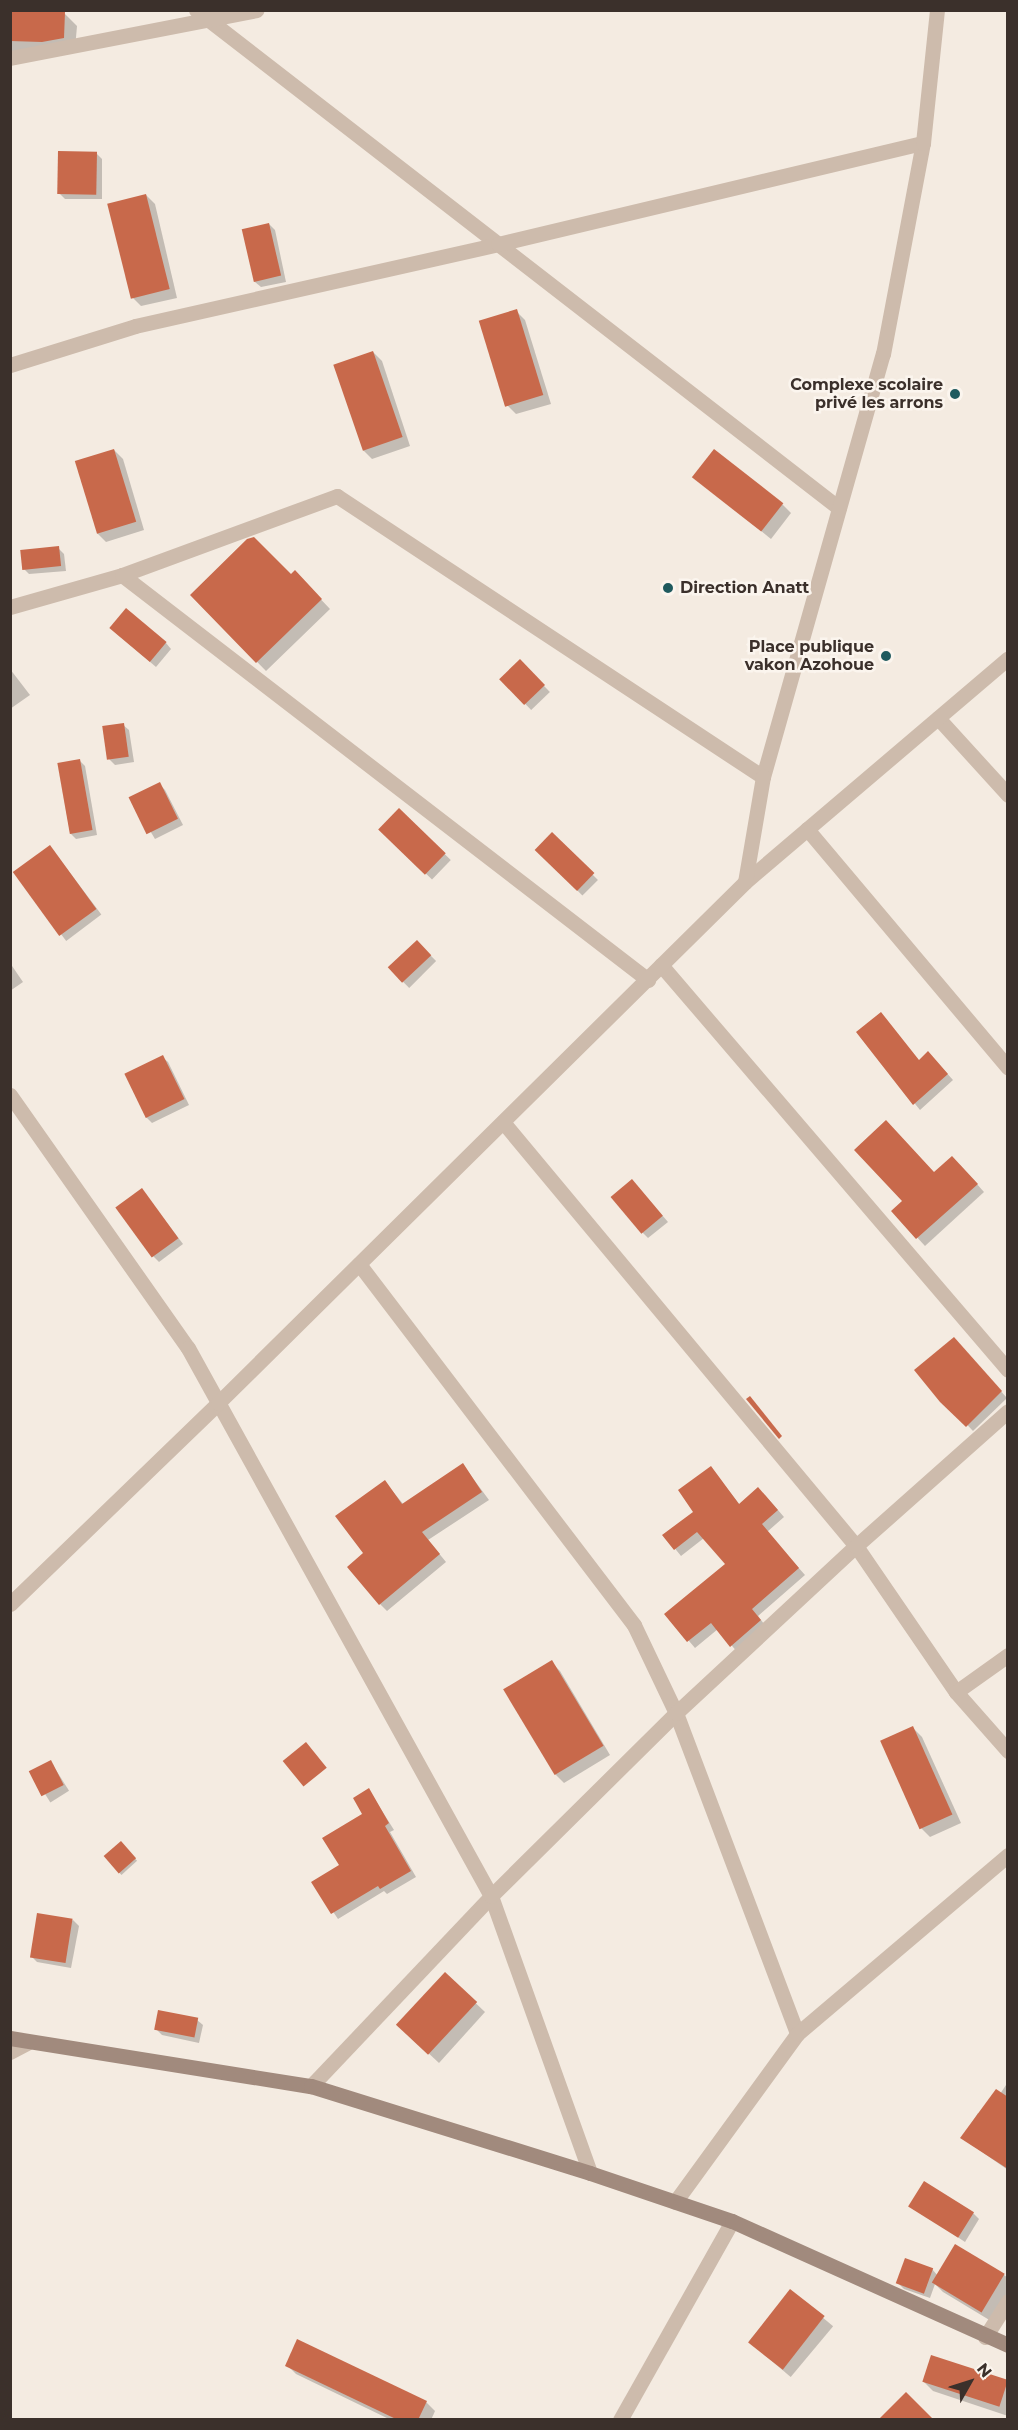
<!DOCTYPE html>
<meta charset="utf-8">
<style>
body{margin:0}
#map{position:relative;width:1018px;height:2430px;overflow:hidden;background:#f4ebe1;font-family:Montserrat,sans-serif}
div>[style]{position:absolute}
[style*='--x']{left:calc(var(--x)*1px);top:calc(var(--y)*1px);width:calc(var(--w)*1px);rotate:calc(var(--a)*1deg)}
.shadow>*{inset:0;background:#0003;transform-origin:0 0}
.building>*{inset:0;background:#c8694b;transform-origin:0 0}
.minor>*{height:15px;margin:-7.5px;padding:0 7.5px;transform-origin:7.5px;border-radius:7.5px;background:#cdbbac}
.secondary>*{height:15px;margin:-7.5px;padding:0 7.5px;transform-origin:7.5px;border-radius:7.5px;background:#a18a7d}
.dots>*{width:16px;height:16px;translate:-50% -50%;box-sizing:border-box;border:3px solid #fbf5ee;border-radius:50%}
span{translate:-50% -50%;white-space:nowrap;text-align:center;line-height:1.15;-webkit-text-stroke:5px #fbf5ee;paint-order:stroke}
.poi-label{font-size:16px;color:#3b302b;font-weight:700}
.right{translate:-100% -50%;text-align:right}
.left{translate:0 -50%;text-align:left}
.frame{position:absolute;inset:0;border:12px solid #3b302b;pointer-events:none}
.north{position:absolute;left:940px;top:2352px;width:60px;height:60px;-webkit-text-stroke:4px #fbf5ee;paint-order:stroke;rotate:51deg;font-size:16px;font-weight:700;line-height:24px;text-align:center;color:#3b302b}
.north::after{content:'';display:block;margin:auto;width:21px;height:27px;background:#3b302b;clip-path:polygon(50% 0,100% 100%,50% 72%,0 100%)}
</style>
<div id="map">
<div class="shadow">
<div style="clip-path:polygon(10px 10px,65px 14px,77px 26px,75px 49px,10px 52px)"></div>
<div style="clip-path:polygon(96px 153px,102px 159px,102px 199px,65px 199px,59px 193px)"></div>
<div style="clip-path:polygon(146px 195px,155px 204px,177px 298px,141px 306px,132px 297px)"></div>
<div style="clip-path:polygon(269px 224px,275px 230px,286px 282px,261px 287px,255px 282px)"></div>
<div style="clip-path:polygon(516px 311px,525px 320px,551px 404px,516px 414px,507px 405px)"></div>
<div style="clip-path:polygon(373px 352px,382px 361px,410px 446px,372px 459px,363px 450px)"></div>
<div style="clip-path:polygon(114px 450px,123px 459px,144px 530px,106px 542px,97px 533px)"></div>
<div style="clip-path:polygon(694px 477px,782px 504px,791px 513px,771px 539px)"></div>
<div style="clip-path:polygon(58px 548px,64px 554px,66px 571px,29px 574px,23px 568px)"></div>
<div style="clip-path:polygon(295px 572px,330px 609px,266px 671px,192px 595px,291px 576px)"></div>
<div style="clip-path:polygon(116px 633px,166px 643px,171px 649px,156px 667px)"></div>
<div style="left:520px;top:661px;width:43px;height:26px;rotate:46deg"></div>
<div style="clip-path:polygon(10px 669px,30px 695px,10px 709px)"></div>
<div style="clip-path:polygon(123px 725px,129px 730px,134px 762px,115px 765px,109px 759px)"></div>
<div style="clip-path:polygon(79px 760px,85px 766px,97px 835px,76px 839px,70px 833px)"></div>
<div style="clip-path:polygon(159px 784px,165px 790px,183px 825px,155px 839px,131px 799px)"></div>
<div style="left:399px;top:810px;width:72px;height:27px;rotate:44deg"></div>
<div style="left:552px;top:834px;width:65px;height:22px;rotate:45deg"></div>
<div style="left:55px;top:853px;width:77px;height:44px;rotate:53deg"></div>
<div style="left:417px;top:942px;width:27px;height:38px;rotate:45deg"></div>
<div style="clip-path:polygon(10px 963px,23px 982px,10px 991px)"></div>
<div style="clip-path:polygon(858px 1033px,920px 1061px,934px 1059px,953px 1080px,920px 1110px)"></div>
<div style="clip-path:polygon(162px 1057px,168px 1062px,189px 1105px,152px 1123px,146px 1117px)"></div>
<div style="clip-path:polygon(960px 1165px,984px 1192px,925px 1246px,893px 1211px,934px 1174px)"></div>
<div style="clip-path:polygon(638px 1187px,668px 1222px,648px 1238px,643px 1233px)"></div>
<div style="clip-path:polygon(142px 1190px,183px 1244px,159px 1262px,153px 1256px)"></div>
<div style="clip-path:polygon(959px 1345px,1007px 1398px,973px 1431px,916px 1370px)"></div>
<div style="clip-path:polygon(463px 1465px,489px 1500px,428px 1540px,446px 1562px,387px 1611px,380px 1604px,365px 1554px,385px 1482px,404px 1505px)"></div>
<div style="clip-path:polygon(711px 1468px,740px 1505px,765px 1495px,784px 1517px,767px 1532px,805px 1575px,758px 1616px,767px 1628px,738px 1653px,718px 1629px,695px 1648px,666px 1614px,727px 1564px,704px 1538px,681px 1556px,664px 1535px,695px 1512px)"></div>
<div style="clip-path:polygon(551px 1662px,560px 1671px,610px 1755px,564px 1783px,555px 1774px)"></div>
<div style="clip-path:polygon(913px 1728px,922px 1737px,961px 1823px,930px 1837px,921px 1828px)"></div>
<div style="left:51px;top:1762px;width:34px;height:22px;rotate:58deg"></div>
<div style="clip-path:polygon(369px 1790px,394px 1830px,390px 1832px,416px 1877px,387px 1894px,384px 1891px,338px 1919px,313px 1882px,341px 1865px,364px 1814px)"></div>
<div style="left:121px;top:1843px;width:24px;height:21px;rotate:48deg"></div>
<div style="clip-path:polygon(73px 1920px,79px 1926px,71px 1968px,37px 1962px,31px 1956px)"></div>
<div style="clip-path:polygon(445px 1974px,485px 2012px,439px 2063px,408px 2034px)"></div>
<div style="clip-path:polygon(197px 2020px,203px 2025px,199px 2043px,162px 2035px,156px 2029px)"></div>
<div style="clip-path:polygon(1008px 2082px,1008px 2170px,962px 2138px,978px 2113px,980px 2115px,1000px 2094px)"></div>
<div style="clip-path:polygon(911px 2206px,973px 2213px,979px 2219px,965px 2242px)"></div>
<div style="clip-path:polygon(932px 2269px,938px 2276px,1004px 2275px,1008px 2278px,1008px 2293px,991px 2321px,943px 2292px,935px 2284px,930px 2298px,904px 2289px,898px 2283px)"></div>
<div style="left:791px;top:2291px;width:55px;height:66px;rotate:40deg"></div>
<div style="clip-path:polygon(287px 2365px,426px 2402px,435px 2411px,431px 2420px,391px 2420px,296px 2374px)"></div>
<div style="clip-path:polygon(924px 2382px,1008px 2382px,1008px 2416px,933px 2391px)"></div>
</div>
<div class="building">
<div style="clip-path:polygon(10px 12px,65px 12px,64px 38px,42px 42px,10px 41px)"></div>
<div style="left:58px;top:151px;width:39px;height:43px;rotate:1deg"></div>
<div style="left:146px;top:194px;width:98px;height:40px;rotate:76deg"></div>
<div style="left:269px;top:223px;width:54px;height:28px;rotate:77deg"></div>
<div style="left:517px;top:309px;width:90px;height:40px;rotate:73deg"></div>
<div style="left:373px;top:351px;width:91px;height:42px;rotate:71deg"></div>
<div style="left:114px;top:449px;width:76px;height:41px;rotate:73deg"></div>
<div style="left:714px;top:449px;width:88px;height:36px;rotate:38deg"></div>
<div style="clip-path:polygon(254px 537px,291px 574px,295px 570px,322px 599px,256px 663px,190px 595px,247px 539px)"></div>
<div style="left:59px;top:546px;width:20px;height:39px;rotate:84deg"></div>
<div style="left:126px;top:608px;width:53px;height:26px;rotate:40deg"></div>
<div style="left:520px;top:659px;width:36px;height:29px;rotate:46deg"></div>
<div style="left:124px;top:723px;width:34px;height:22px;rotate:82deg"></div>
<div style="left:80px;top:759px;width:72px;height:23px;rotate:80deg"></div>
<div style="left:160px;top:782px;width:41px;height:35px;rotate:64deg"></div>
<div style="left:399px;top:808px;width:65px;height:30px;rotate:44deg"></div>
<div style="left:552px;top:832px;width:59px;height:25px;rotate:44deg"></div>
<div style="left:50px;top:845px;width:79px;height:46px;rotate:54deg"></div>
<div style="left:417px;top:940px;width:21px;height:40px;rotate:47deg"></div>
<div style="clip-path:polygon(881px 1012px,919px 1060px,928px 1051px,948px 1074px,913px 1105px,856px 1032px)"></div>
<div style="left:163px;top:1055px;width:49px;height:43px;rotate:64deg"></div>
<div style="clip-path:polygon(886px 1120px,934px 1172px,952px 1156px,978px 1184px,916px 1239px,891px 1211px,902px 1201px,854px 1150px)"></div>
<div style="left:632px;top:1179px;width:48px;height:28px;rotate:50deg"></div>
<div style="left:142px;top:1188px;width:62px;height:33px;rotate:54deg"></div>
<div style="clip-path:polygon(954px 1337px,1002px 1391px,966px 1427px,940px 1402px,914px 1370px)"></div>
<div style="clip-path:polygon(750px 1396px,782px 1436px,779px 1439px,746px 1399px)"></div>
<div style="clip-path:polygon(463px 1463px,482px 1492px,422px 1532px,440px 1554px,379px 1605px,347px 1567px,363px 1553px,335px 1516px,385px 1480px,402px 1504px)"></div>
<div style="clip-path:polygon(711px 1466px,739px 1504px,758px 1487px,778px 1510px,762px 1524px,799px 1568px,752px 1609px,761px 1620px,730px 1647px,711px 1623px,687px 1642px,664px 1614px,725px 1564px,697px 1532px,674px 1550px,662px 1535px,693px 1512px,678px 1490px)"></div>
<div style="left:552px;top:1660px;width:100px;height:57px;rotate:59deg"></div>
<div style="left:913px;top:1726px;width:97px;height:36px;rotate:66deg"></div>
<div style="left:306px;top:1742px;width:33px;height:30px;rotate:51deg"></div>
<div style="left:51px;top:1760px;width:28px;height:25px;rotate:63deg"></div>
<div style="clip-path:polygon(369px 1788px,389px 1823px,385px 1826px,411px 1871px,380px 1889px,378px 1886px,331px 1914px,311px 1882px,339px 1865px,322px 1838px,362px 1814px,353px 1798px)"></div>
<div style="left:121px;top:1841px;width:23px;height:23px;rotate:49deg"></div>
<div style="left:37px;top:1913px;width:36px;height:45px;rotate:9deg"></div>
<div style="left:445px;top:1972px;width:44px;height:72px;rotate:43deg"></div>
<div style="left:158px;top:2010px;width:41px;height:20px;rotate:11deg"></div>
<div style="clip-path:polygon(996px 2089px,1008px 2097px,1008px 2169px,960px 2138px)"></div>
<div style="left:924px;top:2181px;width:59px;height:30px;rotate:32deg"></div>
<div style="left:955px;top:2244px;width:58px;height:45px;rotate:31deg"></div>
<div style="left:905px;top:2258px;width:30px;height:27px;rotate:20deg"></div>
<div style="left:790px;top:2289px;width:44px;height:68px;rotate:38deg"></div>
<div style="clip-path:polygon(297px 2339px,427px 2401px,418px 2420px,398px 2420px,285px 2366px)"></div>
<div style="left:931px;top:2355px;width:81px;height:28px;rotate:18deg"></div>
<div style="clip-path:polygon(906px 2392px,934px 2420px,878px 2420px)"></div>
</div>
<div class="minor">
<div style="--x:196;--y:10;--w:813;--a:37.76"></div>
<div style="--x:10;--y:58;--w:251;--a:-11"></div>
<div style="--x:10;--y:365;--w:131;--a:-17.3"></div>
<div style="--x:135;--y:326;--w:372;--a:-12.7"></div>
<div style="--x:498;--y:244;--w:437;--a:-13.4"></div>
<div style="--x:122;--y:575;--w:664;--a:37.59"></div>
<div style="--x:10;--y:607;--w:116;--a:-15.9"></div>
<div style="--x:122;--y:575;--w:229;--a:-20.2"></div>
<div style="--x:337;--y:496;--w:510;--a:33.41"></div>
<div style="--x:763;--y:777;--w:440;--a:-74.2"></div>
<div style="--x:883;--y:354;--w:215;--a:-79.3"></div>
<div style="--x:923;--y:143;--w:134;--a:-84"></div>
<div style="--x:938;--y:718;--w:104;--a:47.7"></div>
<div style="--x:807;--y:829;--w:312;--a:49.9"></div>
<div style="--x:745;--y:882;--w:345;--a:-40.4"></div>
<div style="--x:661;--y:965;--w:533;--a:49.41"></div>
<div style="--x:10;--y:1095;--w:309;--a:54.9"></div>
<div style="--x:188;--y:1348;--w:626;--a:61.06"></div>
<div style="--x:491;--y:1896;--w:294;--a:70.3"></div>
<div style="--x:503;--y:1122;--w:552;--a:50.22"></div>
<div style="--x:856;--y:1546;--w:177;--a:55.6"></div>
<div style="--x:956;--y:1692;--w:79;--a:48.6"></div>
<div style="--x:359;--y:1264;--w:454;--a:52.7"></div>
<div style="--x:634;--y:1625;--w:98;--a:64.5"></div>
<div style="--x:676;--y:1713;--w:343;--a:69.3"></div>
<div style="--x:10;--y:1604;--w:289;--a:-44"></div>
<div style="--x:218;--y:1403;--w:741;--a:-44.67"></div>
<div style="--x:745;--y:882;--w:107;--a:-80.3"></div>
<div style="--x:956;--y:1692;--w:64;--a:-35.4"></div>
<div style="--x:10;--y:2052;--w:21;--a:-28"></div>
<div style="--x:311;--y:2086;--w:262;--a:-46.5"></div>
<div style="--x:491;--y:1896;--w:260;--a:-44.7"></div>
<div style="--x:676;--y:1713;--w:246;--a:-42.9"></div>
<div style="--x:856;--y:1546;--w:203;--a:-41.6"></div>
<div style="--x:675;--y:2202;--w:208;--a:-54"></div>
<div style="--x:797;--y:2034;--w:277;--a:-40.3"></div>
<div style="--x:985;--y:2337;--w:43;--a:-57.4"></div>
<div style="--x:620;--y:2420;--w:228;--a:-60.6"></div>
</div>
<div class="secondary">
<div style="--x:10;--y:2038;--w:305;--a:9.1"></div>
<div style="--x:311;--y:2086;--w:292;--a:17.3"></div>
<div style="--x:590;--y:2173;--w:150;--a:18.7"></div>
<div style="--x:732;--y:2221;--w:303;--a:24.2"></div>
</div>
<div class="dots">
<div style="left:955px;top:394px;background:#1f5a5e"></div>
<div style="left:668px;top:588px;background:#1f5a5e"></div>
<div style="left:886px;top:656px;background:#1f5a5e"></div>
</div>
<div class="poi-label">
<span class="right" style="left:943px;top:394px">Complexe scolaire<br>privé les arrons</span>
<span class="left" style="left:680px;top:588px">Direction Anatt</span>
<span class="right" style="left:874px;top:656px">Place publique<br>vakon Azohoue</span>
</div>
<div class="frame"></div>
<div class="north">N</div>
</div>
